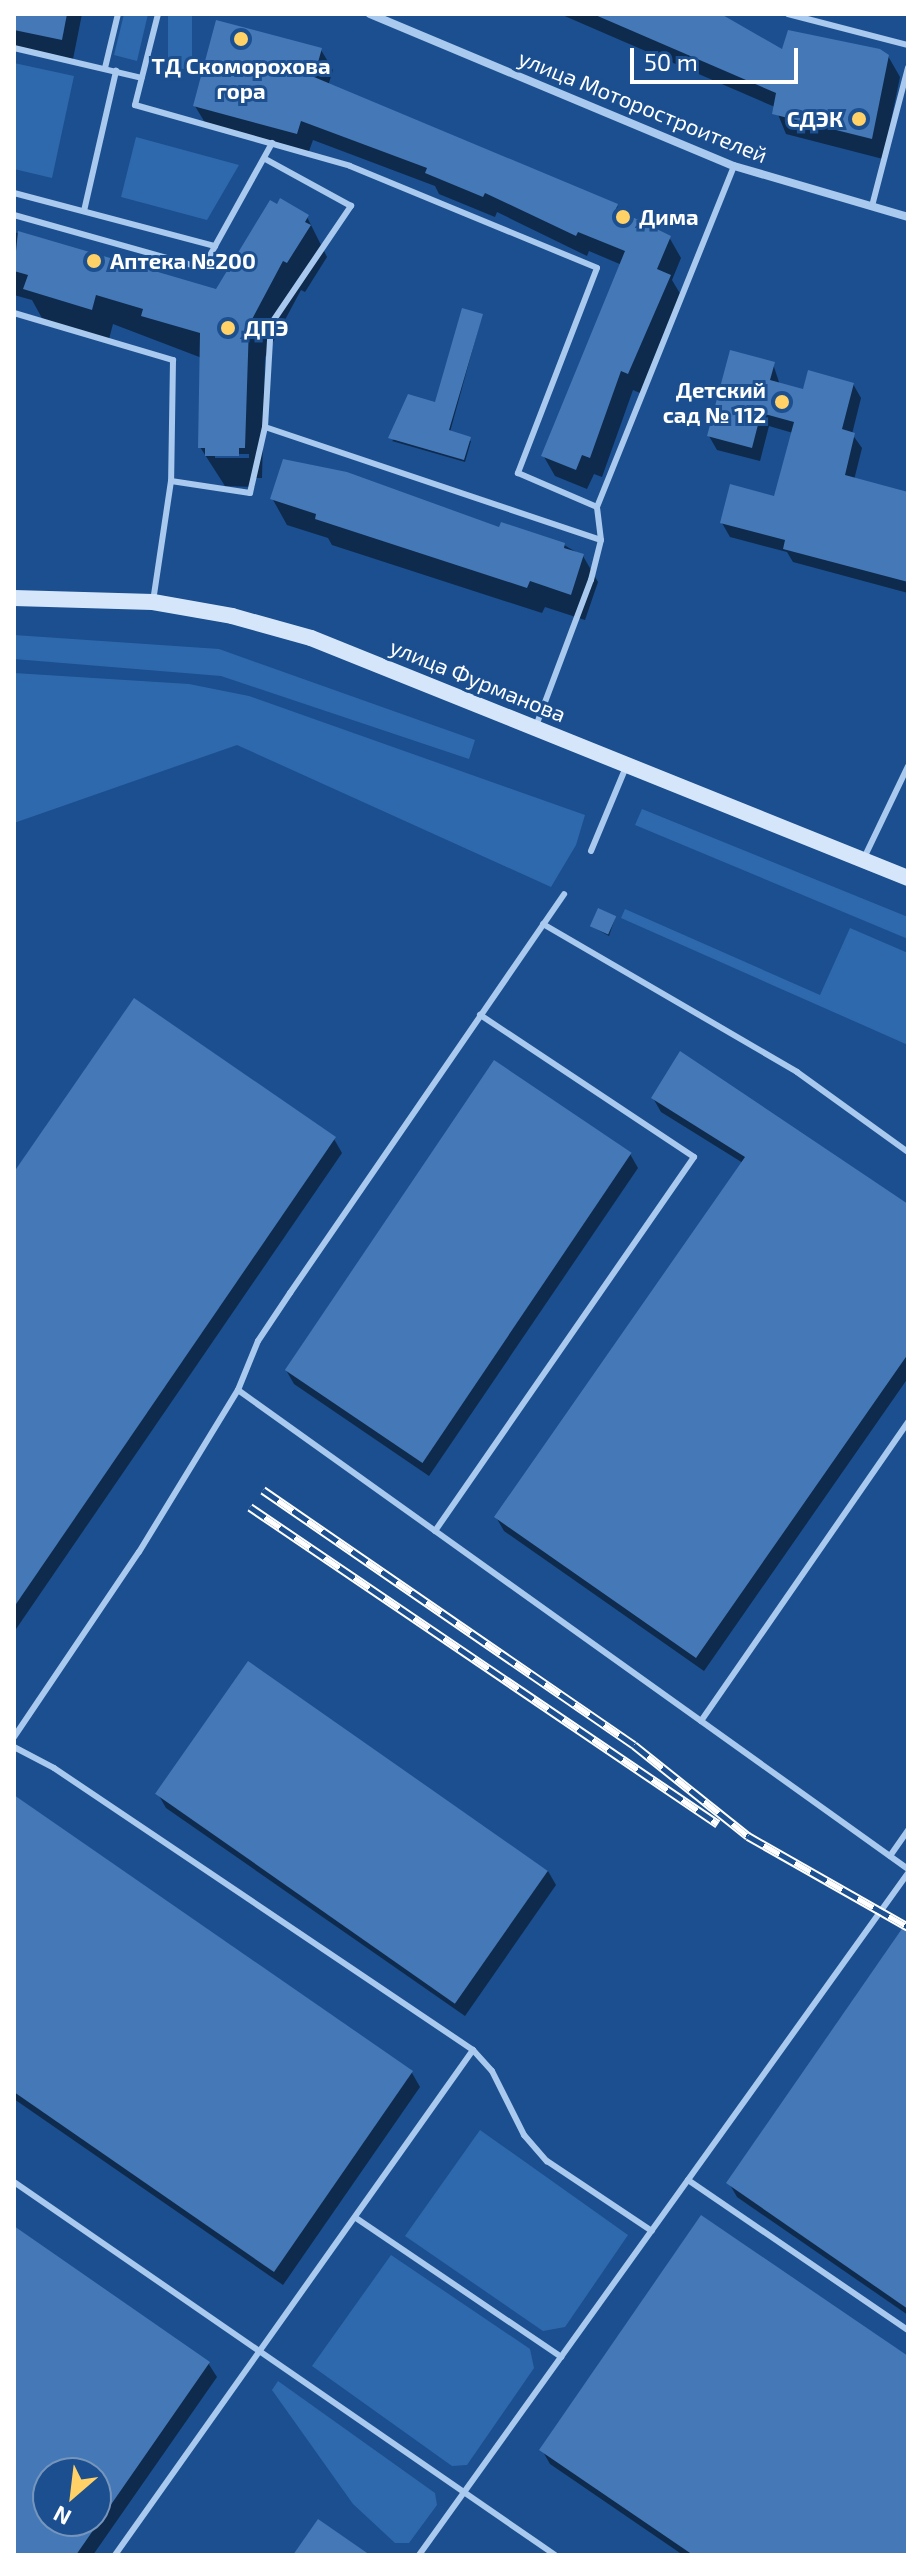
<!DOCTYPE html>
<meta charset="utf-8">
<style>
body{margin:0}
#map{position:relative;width:922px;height:2569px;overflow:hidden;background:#1b4f8f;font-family:"Exo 2",sans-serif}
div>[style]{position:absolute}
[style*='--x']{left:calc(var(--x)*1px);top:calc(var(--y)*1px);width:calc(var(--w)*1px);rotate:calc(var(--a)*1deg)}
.green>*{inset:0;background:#2e69ad;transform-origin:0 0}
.shadow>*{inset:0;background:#0007}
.building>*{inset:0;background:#4478b7;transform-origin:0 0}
.service>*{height:6px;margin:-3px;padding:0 3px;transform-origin:3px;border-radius:3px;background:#a9c9ee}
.minor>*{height:8px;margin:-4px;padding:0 4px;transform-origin:4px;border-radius:4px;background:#a9c9ee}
.secondary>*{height:16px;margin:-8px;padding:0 8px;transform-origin:8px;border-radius:8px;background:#d6e6fa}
.rail>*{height:9px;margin-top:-4.5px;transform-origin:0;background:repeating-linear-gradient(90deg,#1b4f8f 0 18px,#fff 0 36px);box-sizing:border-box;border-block:2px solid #fff}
.dots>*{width:22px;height:22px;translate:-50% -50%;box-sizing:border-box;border:4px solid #1b4f8f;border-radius:50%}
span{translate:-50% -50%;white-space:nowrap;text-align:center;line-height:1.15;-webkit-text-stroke:6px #1b4f8f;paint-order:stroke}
.poi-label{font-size:22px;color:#fff;font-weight:700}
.right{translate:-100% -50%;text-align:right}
.left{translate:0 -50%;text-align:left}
.street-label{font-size:22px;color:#fff}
.frame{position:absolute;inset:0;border:16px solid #fff;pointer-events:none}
.north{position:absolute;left:32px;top:2457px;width:80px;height:80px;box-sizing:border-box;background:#1b4f8f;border:2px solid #7695bc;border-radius:50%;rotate:208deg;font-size:22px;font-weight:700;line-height:32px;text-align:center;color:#fff}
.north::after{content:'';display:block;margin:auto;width:28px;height:36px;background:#ffd166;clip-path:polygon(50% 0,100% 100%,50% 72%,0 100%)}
.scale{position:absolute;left:630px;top:48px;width:168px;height:36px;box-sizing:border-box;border:4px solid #fff;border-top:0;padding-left:10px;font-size:24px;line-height:28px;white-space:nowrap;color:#fff;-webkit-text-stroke:6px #1b4f8f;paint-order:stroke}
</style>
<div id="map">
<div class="green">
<div style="clip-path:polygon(124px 14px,148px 14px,137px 61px,114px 55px)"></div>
<div style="left:168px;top:14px;width:24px;height:55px"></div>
<div style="clip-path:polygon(14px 63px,74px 76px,52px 178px,14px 169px)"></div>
<div style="clip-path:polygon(136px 137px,239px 165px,207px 220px,121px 197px)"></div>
<div style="clip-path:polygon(14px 635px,219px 649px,475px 740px,469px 759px,221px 676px,14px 659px)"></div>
<div style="clip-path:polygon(14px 673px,189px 684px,249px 696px,585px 815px,576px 845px,551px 887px,237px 745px,14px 823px)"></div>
<div style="clip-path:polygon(642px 809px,908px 917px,908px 939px,635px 825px)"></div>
<div style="clip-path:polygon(625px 909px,820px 995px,850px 928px,908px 953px,908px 1045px,621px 918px)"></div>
<div style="clip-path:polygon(480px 2130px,628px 2235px,565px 2327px,543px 2331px,405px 2236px)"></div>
<div style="clip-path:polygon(391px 2255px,530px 2349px,534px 2368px,467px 2465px,452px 2466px,312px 2366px)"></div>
<div style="clip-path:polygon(278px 2381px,435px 2493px,437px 2505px,409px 2543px,395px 2543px,353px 2504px,272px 2390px)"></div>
</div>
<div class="shadow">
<div style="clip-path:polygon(14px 14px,82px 14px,73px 59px,14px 48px)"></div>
<div style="clip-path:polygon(560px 14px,716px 14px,784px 52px,888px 56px,900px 77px,883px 159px,786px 134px,775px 107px)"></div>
<div style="clip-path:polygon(321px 50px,333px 70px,328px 86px,617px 206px,621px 214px,669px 237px,681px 258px,672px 280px,682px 297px,640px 393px,633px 390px,602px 477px,594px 474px,587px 489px,555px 476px,543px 455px,622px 265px,589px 251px,587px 256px,497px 212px,495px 217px,439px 194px,435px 186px,313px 140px,308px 154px,207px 126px,195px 106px)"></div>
<div style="clip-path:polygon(evenodd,307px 217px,327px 257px,305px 292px,301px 290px,265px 357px,262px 478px,255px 478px,255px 487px,225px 486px,200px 447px,202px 358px,113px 324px,109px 339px,43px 320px,32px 300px,14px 295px,14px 232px,217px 292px,307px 217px,215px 454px,249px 454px,249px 458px,215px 458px,215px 454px)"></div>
<div style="clip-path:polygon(482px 315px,450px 432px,471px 441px,465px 462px,392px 441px,437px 404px)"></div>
<div style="clip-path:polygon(773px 364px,780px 385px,804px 391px,853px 384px,861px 398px,852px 434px,862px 448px,854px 480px,908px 494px,908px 593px,793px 562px,787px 552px,730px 537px,722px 523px,776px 498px,793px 433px,769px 426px,760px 461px,717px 450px,709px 436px)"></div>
<div style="clip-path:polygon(272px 498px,500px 529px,564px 545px,583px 556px,598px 582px,585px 620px,545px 607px,542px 613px,332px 545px,328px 538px,287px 525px)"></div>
<div style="clip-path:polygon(615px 918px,609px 936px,591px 926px)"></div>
<div style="clip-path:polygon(653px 1098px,908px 1207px,908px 1378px,704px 1671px,504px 1531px,496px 1517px,743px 1163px,661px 1112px)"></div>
<div style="clip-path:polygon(334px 1139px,342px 1153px,14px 1632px,14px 1176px)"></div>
<div style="clip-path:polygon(630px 1154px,638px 1168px,429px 1476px,294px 1384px,286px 1370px)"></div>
<div style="clip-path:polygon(158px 1794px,548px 1871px,556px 1885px,465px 2016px,166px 1808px)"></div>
<div style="clip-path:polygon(15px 1798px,412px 2073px,420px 2087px,283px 2285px,14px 2099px)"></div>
<div style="clip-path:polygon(908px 1940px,908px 2315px,737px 2197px,729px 2183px)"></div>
<div style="clip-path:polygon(evenodd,14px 2228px,208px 2363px,217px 2377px,93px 2555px,14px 2555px,14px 2228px,48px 2473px,96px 2473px,96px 2521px,48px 2521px,48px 2473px)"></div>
<div style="clip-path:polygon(908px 2358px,908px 2555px,683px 2555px,550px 2464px,542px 2450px)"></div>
</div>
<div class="building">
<div style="clip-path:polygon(14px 14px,67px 14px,62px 40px,14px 30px)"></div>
<div style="clip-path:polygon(593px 14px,721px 14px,782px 49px,788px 30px,880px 49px,889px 55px,872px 139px,772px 114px,776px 93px)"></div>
<div style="clip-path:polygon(216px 20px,322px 48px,314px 77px,618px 204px,616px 209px,671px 236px,657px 269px,671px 275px,628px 374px,621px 371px,590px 458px,582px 455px,576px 470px,541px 456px,625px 251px,578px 232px,576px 236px,485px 193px,483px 197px,425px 173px,427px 168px,301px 121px,297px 134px,193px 106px)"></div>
<div style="clip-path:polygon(280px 198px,309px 215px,305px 222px,311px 225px,287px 263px,283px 261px,249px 325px,245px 448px,239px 448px,239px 456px,205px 456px,205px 448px,198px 448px,200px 333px,141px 316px,143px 309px,96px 295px,92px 310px,23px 289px,28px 275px,14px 271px,18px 231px,216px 289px,270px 200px,277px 204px)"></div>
<div style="clip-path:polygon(462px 308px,483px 314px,449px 430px,471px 437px,464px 460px,388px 438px,408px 394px,435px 402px)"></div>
<div style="clip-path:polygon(730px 350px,775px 362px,770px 380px,803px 389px,808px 370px,854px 383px,842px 429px,855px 433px,845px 475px,908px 492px,908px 582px,783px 549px,785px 540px,720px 523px,730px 484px,774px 496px,794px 422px,761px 413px,752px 448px,707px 436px)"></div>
<div style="clip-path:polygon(283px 459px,347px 472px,499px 527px,501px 522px,565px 543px,564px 548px,584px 554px,571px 595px,530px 581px,527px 588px,315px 519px,316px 514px,270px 499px)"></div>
<div style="left:598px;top:908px;width:20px;height:20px;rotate:24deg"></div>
<div style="clip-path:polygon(134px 998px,336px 1137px,14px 1607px,14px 1172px)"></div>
<div style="clip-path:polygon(680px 1051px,908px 1204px,908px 1354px,696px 1658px,494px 1517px,745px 1157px,651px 1098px)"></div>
<div style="left:494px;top:1060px;width:166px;height:374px;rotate:34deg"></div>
<div style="left:248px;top:1661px;width:366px;height:162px;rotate:35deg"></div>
<div style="clip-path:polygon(14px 1795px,413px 2071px,274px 2272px,14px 2092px)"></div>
<div style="clip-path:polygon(908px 1920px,908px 2309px,726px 2183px)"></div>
<div style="clip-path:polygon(701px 2215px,908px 2356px,908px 2555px,693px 2555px,539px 2450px)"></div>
<div style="clip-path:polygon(evenodd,14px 2226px,210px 2362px,76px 2555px,14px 2555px,14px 2226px,48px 2473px,96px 2473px,96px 2521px,48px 2521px,48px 2473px)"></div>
<div style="clip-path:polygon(318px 2519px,370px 2555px,293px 2555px)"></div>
</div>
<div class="service">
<div style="--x:158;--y:14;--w:94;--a:104.2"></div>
<div style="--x:135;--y:105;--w:223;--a:15.8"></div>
<div style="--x:350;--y:166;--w:267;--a:22.4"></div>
<div style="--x:597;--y:268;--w:220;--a:111.1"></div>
<div style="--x:518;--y:473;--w:86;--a:23.3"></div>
<div style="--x:788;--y:14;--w:124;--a:14.5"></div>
<div style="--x:14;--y:48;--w:131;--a:13.2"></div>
<div style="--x:105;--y:68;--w:56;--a:-76.5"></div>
<div style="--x:14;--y:193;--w:208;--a:14.8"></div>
<div style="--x:215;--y:246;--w:118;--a:-61"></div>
<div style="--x:872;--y:206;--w:143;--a:-75.4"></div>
<div style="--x:84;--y:211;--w:144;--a:-77.1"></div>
<div style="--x:14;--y:215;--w:196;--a:15.7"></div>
<div style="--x:203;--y:268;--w:25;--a:-61"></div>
<div style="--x:14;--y:313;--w:166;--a:16.5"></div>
<div style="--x:173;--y:360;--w:121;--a:90.9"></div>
<div style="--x:171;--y:481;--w:122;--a:98.5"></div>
<div style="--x:265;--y:427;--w:354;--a:18.6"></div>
<div style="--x:171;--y:481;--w:80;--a:8.6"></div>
<div style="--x:250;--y:493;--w:68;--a:-77.2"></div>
<div style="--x:265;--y:427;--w:103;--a:-86.7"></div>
<div style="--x:271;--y:324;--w:143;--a:-55.9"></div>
<div style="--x:351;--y:206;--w:98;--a:-151.3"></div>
<div style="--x:536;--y:726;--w:156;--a:-69.4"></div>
<div style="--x:591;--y:580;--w:41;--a:-76"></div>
<div style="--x:601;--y:540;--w:33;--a:-97"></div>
<div style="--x:597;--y:507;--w:367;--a:-68.1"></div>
<div style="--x:591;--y:851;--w:91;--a:-67.4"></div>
<div style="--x:864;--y:858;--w:102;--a:-64.4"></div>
<div style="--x:543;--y:924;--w:294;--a:30.2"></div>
<div style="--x:797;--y:1072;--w:137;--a:35.8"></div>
<div style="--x:238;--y:1390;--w:824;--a:35.56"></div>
<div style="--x:435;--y:1531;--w:455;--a:-55.3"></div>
<div style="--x:694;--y:1157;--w:257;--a:-146.4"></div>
<div style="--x:701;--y:1721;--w:364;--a:-55.3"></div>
<div style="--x:14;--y:1737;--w:223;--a:-56"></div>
<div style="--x:139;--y:1552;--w:190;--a:-58.6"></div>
<div style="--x:238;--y:1390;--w:53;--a:-67.8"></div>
<div style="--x:258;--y:1341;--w:58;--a:-56.3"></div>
<div style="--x:290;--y:1293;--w:484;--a:-55.5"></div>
<div style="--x:14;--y:1747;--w:45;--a:27.7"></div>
<div style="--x:54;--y:1768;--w:505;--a:33.94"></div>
<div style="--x:473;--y:2050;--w:28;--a:48"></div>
<div style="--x:492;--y:2071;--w:72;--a:63.4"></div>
<div style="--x:524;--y:2135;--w:35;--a:49"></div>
<div style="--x:547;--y:2161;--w:126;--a:33.7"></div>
<div style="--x:890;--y:1856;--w:32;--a:-55"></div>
<div style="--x:688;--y:2180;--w:266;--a:34.3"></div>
<div style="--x:14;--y:2182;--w:657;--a:34.58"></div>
<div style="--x:356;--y:2218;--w:248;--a:34.1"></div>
<div style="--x:115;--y:2555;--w:619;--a:-54.67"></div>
<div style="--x:419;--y:2555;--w:839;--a:-54.36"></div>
</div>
<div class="minor">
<div style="--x:370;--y:14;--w:394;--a:22.7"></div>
<div style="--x:734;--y:166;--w:181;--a:16.3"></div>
</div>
<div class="secondary">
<div style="--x:14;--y:598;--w:139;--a:1.6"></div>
<div style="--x:153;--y:602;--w:80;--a:10"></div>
<div style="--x:232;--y:616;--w:82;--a:15.6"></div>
<div style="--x:311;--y:638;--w:643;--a:21.9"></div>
</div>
<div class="rail">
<div style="--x:263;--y:1490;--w:450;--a:34.5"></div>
<div style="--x:634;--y:1745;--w:146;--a:38.6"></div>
<div style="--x:748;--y:1836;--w:184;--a:29.6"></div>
<div style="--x:250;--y:1507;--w:565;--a:34.11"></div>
</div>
<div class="dots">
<div style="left:241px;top:39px;background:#ffd166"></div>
<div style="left:859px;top:119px;background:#ffd166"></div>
<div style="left:623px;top:217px;background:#ffd166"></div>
<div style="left:94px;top:261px;background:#ffd166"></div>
<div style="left:228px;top:328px;background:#ffd166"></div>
<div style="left:782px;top:402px;background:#ffd166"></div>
</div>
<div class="poi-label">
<span style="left:241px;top:78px">ТД Скоморохова<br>гора</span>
<span class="right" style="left:843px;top:119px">СДЭК</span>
<span class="left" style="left:639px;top:217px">Дима</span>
<span class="left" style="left:110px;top:261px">Аптека №200</span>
<span class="left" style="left:244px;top:328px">ДПЭ</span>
<span class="right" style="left:766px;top:402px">Детский<br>сад № 112</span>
</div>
<div class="street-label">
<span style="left:643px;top:106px;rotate:22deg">улица Моторостроителей</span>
<span style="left:478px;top:680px;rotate:22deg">улица Фурманова</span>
</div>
<div class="frame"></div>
<div class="north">N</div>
<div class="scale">50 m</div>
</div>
